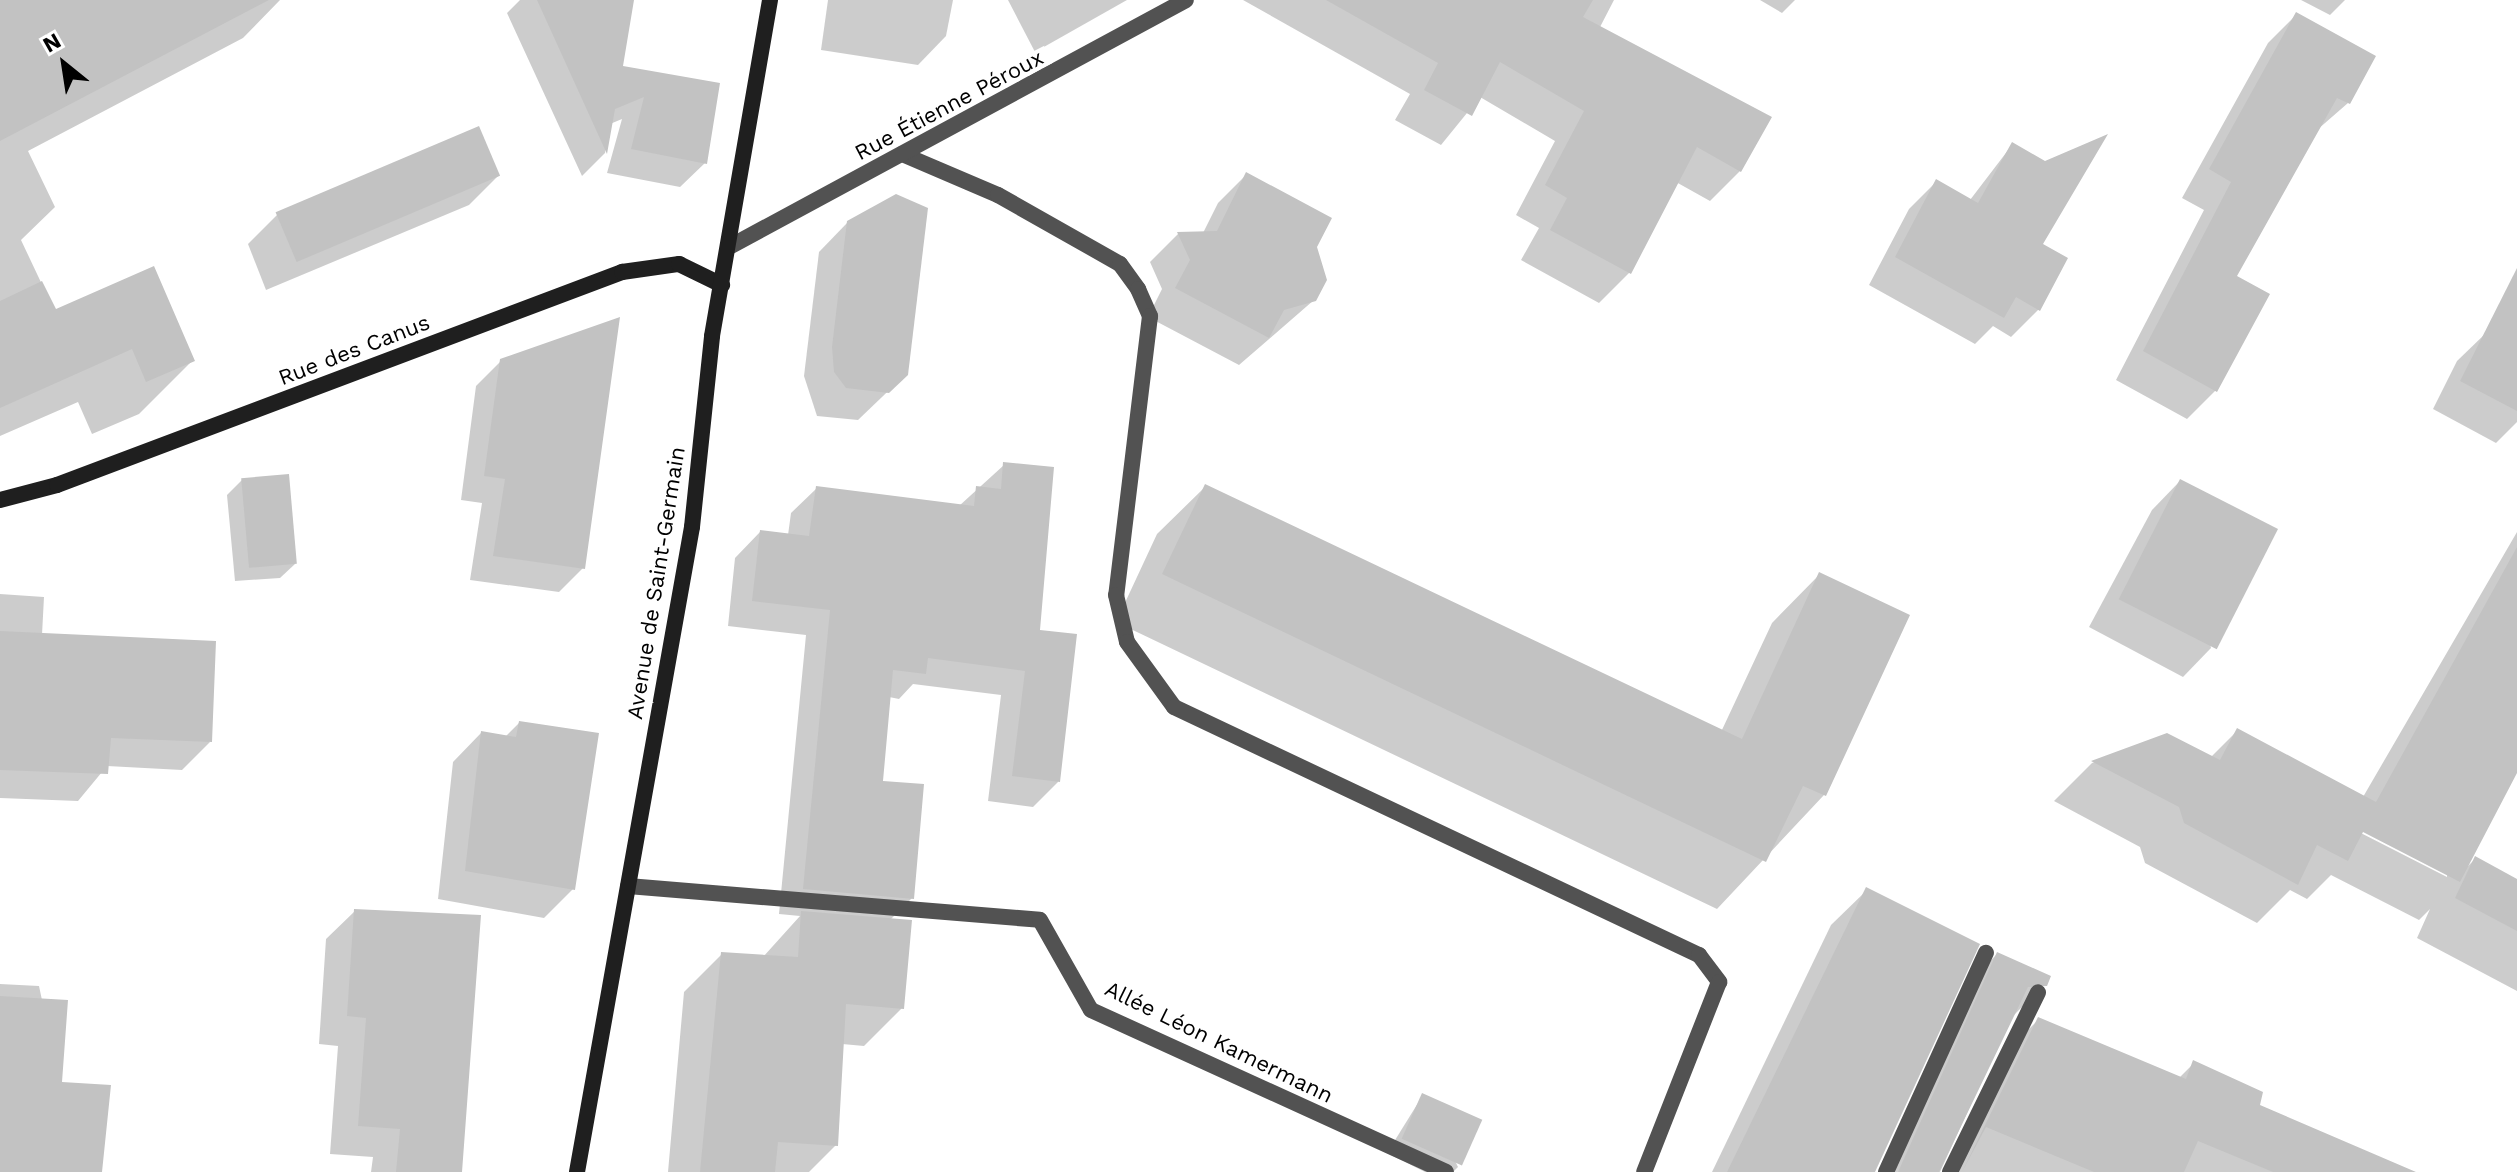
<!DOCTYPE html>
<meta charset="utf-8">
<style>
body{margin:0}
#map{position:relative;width:2517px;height:1172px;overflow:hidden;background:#fff;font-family:"Work Sans",sans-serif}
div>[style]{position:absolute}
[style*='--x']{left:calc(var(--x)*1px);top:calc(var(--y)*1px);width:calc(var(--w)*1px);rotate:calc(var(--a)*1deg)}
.shadow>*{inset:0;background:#0003}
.building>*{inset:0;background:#c2c2c2;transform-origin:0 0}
.service>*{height:16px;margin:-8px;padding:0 8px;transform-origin:8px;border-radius:8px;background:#525252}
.minor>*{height:16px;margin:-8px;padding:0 8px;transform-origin:8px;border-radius:8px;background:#525252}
.secondary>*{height:16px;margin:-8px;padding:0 8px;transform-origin:8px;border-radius:8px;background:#1f1f1f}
span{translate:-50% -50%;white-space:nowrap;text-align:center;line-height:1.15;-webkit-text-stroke:8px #fff;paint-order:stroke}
.street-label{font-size:22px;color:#000}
.north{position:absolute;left:24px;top:24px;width:80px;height:80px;-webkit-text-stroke:6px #fff;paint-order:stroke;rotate:330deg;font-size:22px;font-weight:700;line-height:32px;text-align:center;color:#000}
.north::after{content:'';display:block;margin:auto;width:28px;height:36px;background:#000;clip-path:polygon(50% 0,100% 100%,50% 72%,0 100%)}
</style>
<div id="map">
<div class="shadow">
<div style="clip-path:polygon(0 0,280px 0,243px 38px,28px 151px,55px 207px,21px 240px,55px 312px,193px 360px,139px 414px,92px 434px,78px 402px,0 436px)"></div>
<div style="clip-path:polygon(520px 0,632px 0,620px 67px,705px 163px,680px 187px,607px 173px,622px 119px,610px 124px,605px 153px,582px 176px,507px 13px)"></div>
<div style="clip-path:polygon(828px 0,953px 0,946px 36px,918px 65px,821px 50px)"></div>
<div style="clip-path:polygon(1008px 0,1127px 0,1035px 52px)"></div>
<div style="clip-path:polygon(1243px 0,1614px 0,1599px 29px,1740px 171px,1710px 201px,1676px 182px,1629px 273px,1599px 303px,1521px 260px,1539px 228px,1516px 215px,1555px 141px,1480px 97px,1441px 145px,1395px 120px,1410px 94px)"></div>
<div style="clip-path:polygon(1760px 0,1795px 0,1782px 13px)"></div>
<div style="clip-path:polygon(2301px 0,2345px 0,2330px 15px)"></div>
<div style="clip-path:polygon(2296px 15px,2348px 103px,2317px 130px,2234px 277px,2268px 295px,2215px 391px,2187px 419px,2116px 380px,2204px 210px,2182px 198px,2268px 43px)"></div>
<div style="clip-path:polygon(2012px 145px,2040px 244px,2038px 310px,2011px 337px,1993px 326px,1975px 344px,1869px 285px,1909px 209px,1936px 182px,1970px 200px)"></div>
<div style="clip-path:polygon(1246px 175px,1315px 246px,1314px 300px,1239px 365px,1148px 317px,1162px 289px,1150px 262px,1178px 234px,1203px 233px,1218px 203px)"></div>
<div style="clip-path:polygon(498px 176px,469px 205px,266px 290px,248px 244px,277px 215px)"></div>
<div style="clip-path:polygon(848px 222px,906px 374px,858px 420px,817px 416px,804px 376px,819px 252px)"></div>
<div style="clip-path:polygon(2486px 333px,2517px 350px,2517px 422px,2496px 443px,2433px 409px,2457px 361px)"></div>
<div style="clip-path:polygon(501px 361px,583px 568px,559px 592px,470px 580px,482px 503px,461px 500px,476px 386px)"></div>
<div style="clip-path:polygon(1004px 465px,1058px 782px,1033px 807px,988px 801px,1001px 695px,913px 684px,899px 699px,889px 697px,881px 783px,912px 898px,889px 921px,902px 1008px,864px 1046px,842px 1044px,836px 1145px,809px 1172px,668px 1172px,684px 992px,722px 954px,763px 957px,800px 916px,779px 914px,806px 635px,728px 626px,735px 558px,760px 532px,788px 535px,791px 513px,817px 488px,959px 506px)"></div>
<div style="clip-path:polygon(242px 480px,295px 564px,280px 578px,235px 581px,227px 495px)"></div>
<div style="clip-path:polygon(2180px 481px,2211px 648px,2183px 677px,2089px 627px,2152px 510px)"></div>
<div style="clip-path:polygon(1205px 487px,1721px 732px,1772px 623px,1819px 575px,1824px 795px,1717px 909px,1116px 622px,1157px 534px)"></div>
<div style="clip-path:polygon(evenodd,2517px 532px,2517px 769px,2466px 868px,2475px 859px,2517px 881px,2517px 991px,2417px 938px,2430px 909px,2419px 920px,2331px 875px,2307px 899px,2290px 890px,2257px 923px,2145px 863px,2140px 847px,2054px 801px,2092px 763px,2167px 736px,2210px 758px,2237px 731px,2363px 797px,2517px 532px,2355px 826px,2447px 873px,2447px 877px,2353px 829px,2355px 826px)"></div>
<div style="clip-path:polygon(0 594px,44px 597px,42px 635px,210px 742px,182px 770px,107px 766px,78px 801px,0 798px)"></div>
<div style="clip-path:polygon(519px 723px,573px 889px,544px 918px,438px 899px,453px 762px,481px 733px,505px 737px)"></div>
<div style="clip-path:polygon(1867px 890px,1875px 1172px,1712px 1172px,1831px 925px)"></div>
<div style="clip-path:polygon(355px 911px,460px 1172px,371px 1172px,373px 1157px,330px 1154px,338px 1046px,319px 1044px,326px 939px)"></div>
<div style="clip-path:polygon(1997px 954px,2045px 984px,2010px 1019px,1940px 1172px,1880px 1172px,1962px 990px)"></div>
<div style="clip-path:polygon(0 984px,39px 986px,60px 1084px,100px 1172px,0 1172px)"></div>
<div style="clip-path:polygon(2039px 1019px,2179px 1078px,2194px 1063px,2257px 1106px,2392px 1172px,1946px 1172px,2003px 1055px)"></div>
<div style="clip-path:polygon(1423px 1095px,1458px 1167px,1453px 1172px,1425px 1172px,1387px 1153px)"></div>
</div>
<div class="building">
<div style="clip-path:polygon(0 0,269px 0,0 141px)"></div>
<div style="clip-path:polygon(537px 0,634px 0,623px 66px,720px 83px,707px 164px,631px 149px,644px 97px,615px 109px,607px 154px)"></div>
<div style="clip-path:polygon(1326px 0,1593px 0,1583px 17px,1772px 117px,1741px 172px,1697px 147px,1631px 274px,1550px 230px,1567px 198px,1545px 185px,1584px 111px,1500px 62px,1472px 116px,1424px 90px,1438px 63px)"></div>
<div style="clip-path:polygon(2296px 12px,2376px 56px,2350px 104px,2337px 98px,2237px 276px,2270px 294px,2217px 392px,2143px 351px,2231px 182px,2209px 169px)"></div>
<div style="left:479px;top:126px;width:54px;height:221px;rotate:67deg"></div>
<div style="clip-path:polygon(2108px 134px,2043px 244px,2068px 258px,2040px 311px,2016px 297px,2004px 318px,1895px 257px,1936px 179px,1978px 203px,2012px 142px,2045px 161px)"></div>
<div style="clip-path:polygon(1246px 172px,1332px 218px,1317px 247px,1327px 280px,1316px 301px,1284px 310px,1269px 338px,1175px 288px,1190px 260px,1177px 232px,1217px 231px)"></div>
<div style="clip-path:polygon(896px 194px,928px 208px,908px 375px,889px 393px,846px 388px,834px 372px,832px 347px,847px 221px)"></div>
<div style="clip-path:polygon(154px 266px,195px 361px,146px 382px,132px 349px,0 408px,0 301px,42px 281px,56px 309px)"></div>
<div style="clip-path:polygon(2517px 268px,2517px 411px,2460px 381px)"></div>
<div style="clip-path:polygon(620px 317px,585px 569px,493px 556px,505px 479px,484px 476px,500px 359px)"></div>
<div style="clip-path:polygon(1003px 462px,1054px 467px,1040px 630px,1077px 634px,1060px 782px,1012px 776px,1025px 671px,928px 658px,926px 674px,893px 670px,883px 781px,924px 784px,914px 899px,803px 889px,830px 610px,752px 601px,760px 530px,809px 536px,816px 486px,974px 506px,976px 486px,1001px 489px)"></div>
<div style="left:289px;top:474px;width:90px;height:48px;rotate:85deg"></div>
<div style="left:2180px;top:479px;width:110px;height:135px;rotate:27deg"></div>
<div style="clip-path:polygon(1205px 484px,1742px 739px,1819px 572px,1910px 615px,1826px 796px,1803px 786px,1766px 862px,1162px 574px)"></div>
<div style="clip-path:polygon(2517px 547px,2517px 773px,2460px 882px,2363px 832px,2348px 861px,2317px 845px,2298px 885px,2184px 823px,2179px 807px,2091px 761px,2167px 733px,2220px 760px,2237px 728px,2376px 802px)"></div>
<div style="clip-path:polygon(0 631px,216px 641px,212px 742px,111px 738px,108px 774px,0 770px)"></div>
<div style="clip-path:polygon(519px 721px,599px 733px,575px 890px,465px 871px,481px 731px,516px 737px)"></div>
<div style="clip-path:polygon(2475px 856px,2517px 879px,2517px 931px,2455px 898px)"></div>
<div style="clip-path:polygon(1866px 887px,1980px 944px,1875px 1172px,1727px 1172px)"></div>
<div style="clip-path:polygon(354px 909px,481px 915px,462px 1172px,396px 1172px,400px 1129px,358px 1126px,366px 1018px,347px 1016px)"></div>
<div style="clip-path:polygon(801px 911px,912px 920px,904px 1009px,846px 1004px,838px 1146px,778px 1142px,775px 1172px,700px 1172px,721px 952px,798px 957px)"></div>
<div style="clip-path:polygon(1997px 952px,2051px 976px,2047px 986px,2028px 987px,1939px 1172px,1898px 1172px)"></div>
<div style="clip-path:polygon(0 996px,68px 1000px,62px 1082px,111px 1085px,102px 1172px,0 1172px)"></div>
<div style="clip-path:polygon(2038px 1017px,2186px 1079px,2193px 1060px,2263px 1092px,2260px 1105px,2416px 1172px,2273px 1172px,2198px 1141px,2184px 1172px,2094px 1172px,1986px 1127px,1962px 1172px)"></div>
<div style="left:1422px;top:1093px;width:66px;height:50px;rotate:24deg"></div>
</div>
<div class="service">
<div style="--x:902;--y:154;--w:104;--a:23.1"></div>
<div style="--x:998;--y:195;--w:140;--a:29.5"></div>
<div style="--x:1120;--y:264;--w:31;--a:54"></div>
<div style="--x:1138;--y:289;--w:30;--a:66"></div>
<div style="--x:1150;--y:316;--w:281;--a:96.9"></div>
<div style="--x:1116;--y:595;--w:48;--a:76.8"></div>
<div style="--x:1127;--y:642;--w:80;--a:54.1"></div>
<div style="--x:1174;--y:707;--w:581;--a:25.29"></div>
<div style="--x:1699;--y:955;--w:34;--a:53"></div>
<div style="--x:1719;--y:982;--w:204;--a:111.5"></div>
<div style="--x:628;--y:886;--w:413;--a:4.7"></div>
<div style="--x:1040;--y:920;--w:103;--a:60.5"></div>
<div style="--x:1091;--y:1010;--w:390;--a:24.5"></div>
<div style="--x:1886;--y:1172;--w:241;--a:-65.5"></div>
<div style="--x:1950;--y:1172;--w:200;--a:-63.9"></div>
</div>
<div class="minor">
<div style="--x:731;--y:246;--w:517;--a:-28.4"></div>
</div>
<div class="secondary">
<div style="--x:0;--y:500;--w:59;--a:-14.7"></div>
<div style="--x:57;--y:485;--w:604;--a:-20.66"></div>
<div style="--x:622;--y:272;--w:58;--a:-8"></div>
<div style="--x:679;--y:264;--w:48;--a:26"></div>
<div style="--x:577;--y:1172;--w:655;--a:-79.89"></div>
<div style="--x:692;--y:527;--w:192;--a:-84"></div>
<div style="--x:712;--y:336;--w:341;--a:-80.2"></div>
</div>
<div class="street-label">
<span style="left:949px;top:105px;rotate:-28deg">Rue Étienne Péroux</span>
<span style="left:354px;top:350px;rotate:-21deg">Rue des Canus</span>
<span style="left:656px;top:583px;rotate:-81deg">Avenue de Saint-Germain</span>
<span style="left:1219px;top:1042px;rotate:26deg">Allée Léon Kamermann</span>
</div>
<div class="north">N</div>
</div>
